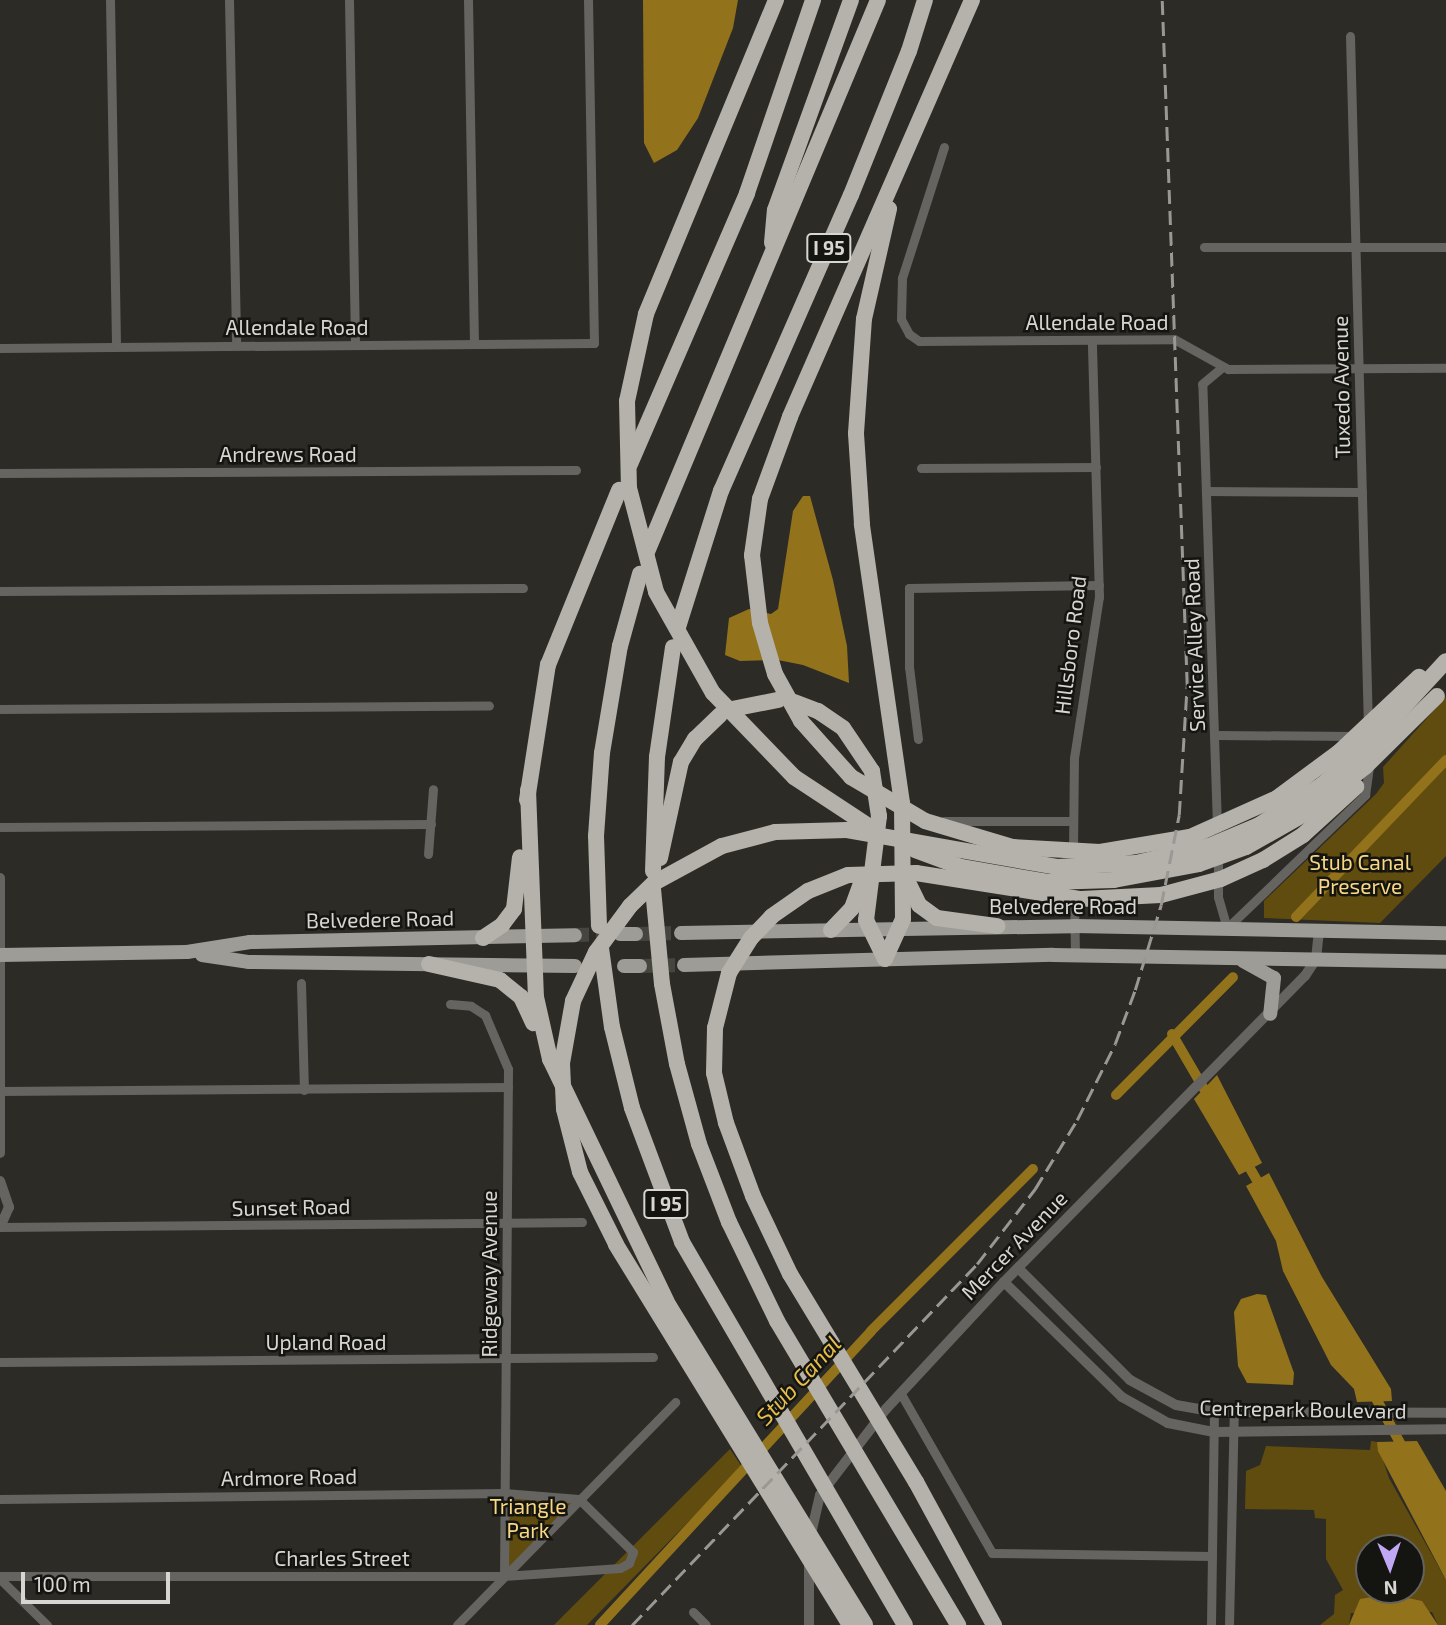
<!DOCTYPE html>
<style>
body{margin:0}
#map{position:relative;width:1446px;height:1625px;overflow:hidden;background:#2d2b26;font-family:"Exo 2",sans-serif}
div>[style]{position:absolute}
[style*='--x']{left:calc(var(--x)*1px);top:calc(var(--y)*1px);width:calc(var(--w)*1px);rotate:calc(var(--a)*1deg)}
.green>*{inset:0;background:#614c10}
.water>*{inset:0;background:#92731b}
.canal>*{height:10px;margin:-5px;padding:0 5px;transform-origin:5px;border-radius:5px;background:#92731b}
.primary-tunnel>*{height:14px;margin-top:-7px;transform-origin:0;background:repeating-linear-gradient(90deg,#464540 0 14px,transparent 0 21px)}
.minor>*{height:9px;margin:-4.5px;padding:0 4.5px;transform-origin:4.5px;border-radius:4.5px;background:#656461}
.tertiary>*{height:10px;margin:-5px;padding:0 5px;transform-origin:5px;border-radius:5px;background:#656461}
.primary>*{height:14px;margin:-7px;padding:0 7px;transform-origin:7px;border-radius:7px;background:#9e9c96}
.motorway>*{height:16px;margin:-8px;padding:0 8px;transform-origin:8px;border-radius:8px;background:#b4b2ab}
.rail>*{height:2.5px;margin-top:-1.25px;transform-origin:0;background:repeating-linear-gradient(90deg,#999894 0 14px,transparent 0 21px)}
span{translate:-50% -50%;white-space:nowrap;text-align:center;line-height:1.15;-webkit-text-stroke:5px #141411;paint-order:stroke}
.shield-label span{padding:2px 5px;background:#141411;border:2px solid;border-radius:5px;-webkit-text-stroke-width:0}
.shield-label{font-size:19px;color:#d7d6d3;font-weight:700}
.street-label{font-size:21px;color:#d7d6d3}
.park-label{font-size:21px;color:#f9d783}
.water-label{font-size:23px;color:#e7bd4c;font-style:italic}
.north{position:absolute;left:1355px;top:1534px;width:70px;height:70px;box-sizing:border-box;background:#141411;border:2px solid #62625f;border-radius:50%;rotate:178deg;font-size:19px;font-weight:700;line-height:28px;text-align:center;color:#d7d6d3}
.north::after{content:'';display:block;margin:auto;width:24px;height:32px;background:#c0a8f4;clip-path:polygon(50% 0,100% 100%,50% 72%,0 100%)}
.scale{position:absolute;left:21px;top:1572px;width:149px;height:32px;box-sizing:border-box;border:4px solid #d7d6d3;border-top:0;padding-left:9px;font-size:21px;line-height:24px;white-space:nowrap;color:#d7d6d3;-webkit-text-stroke:5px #141411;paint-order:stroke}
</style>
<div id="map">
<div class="green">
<div style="clip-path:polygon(1446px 697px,1446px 856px,1380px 923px,1264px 918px,1264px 901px,1376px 794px,1384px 783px,1383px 767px)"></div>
<div style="clip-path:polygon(evenodd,1371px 1441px,1377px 1442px,1389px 1478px,1446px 1580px,1446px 1625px,1438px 1625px,1432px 1612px,1351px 1613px,1349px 1625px,1320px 1625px,1334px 1614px,1335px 1595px,1343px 1590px,1326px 1559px,1326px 1519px,1315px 1518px,1314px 1510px,1245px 1509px,1246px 1471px,1260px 1465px,1266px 1446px,1370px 1450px,1371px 1441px,1369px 1548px,1411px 1548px,1411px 1590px,1369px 1590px,1369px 1548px)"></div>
<div style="clip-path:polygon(730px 1449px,742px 1467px,587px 1625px,554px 1625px)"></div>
<div style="clip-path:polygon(505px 1493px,579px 1499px,504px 1576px)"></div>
</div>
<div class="water">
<div style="clip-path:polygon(643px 0,738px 0,733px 28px,698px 118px,677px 150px,654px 163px,644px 143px)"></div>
<div style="clip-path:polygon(803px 496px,810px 496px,833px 580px,847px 646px,849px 683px,803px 665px,778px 660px,740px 661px,725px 655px,729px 618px,749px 609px,771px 614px,778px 609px,793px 511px)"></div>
<div style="clip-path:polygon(1217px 1075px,1262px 1163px,1239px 1175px,1194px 1099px)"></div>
<div style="clip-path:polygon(1269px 1173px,1322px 1277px,1391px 1389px,1392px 1401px,1357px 1402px,1354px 1389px,1331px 1365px,1283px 1271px,1276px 1241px,1246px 1186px)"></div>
<div style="clip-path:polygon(1257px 1294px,1266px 1295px,1294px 1373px,1293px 1385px,1247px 1383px,1238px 1366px,1234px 1312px,1241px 1299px)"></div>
<div style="clip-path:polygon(1417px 1441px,1446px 1491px,1446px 1580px,1378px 1451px,1377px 1442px)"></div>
<div style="clip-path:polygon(1389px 1594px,1422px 1601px,1438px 1625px,1349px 1625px,1360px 1599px)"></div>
</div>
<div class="canal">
<div style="--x:1296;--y:917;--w:217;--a:-46.3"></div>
<div style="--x:1172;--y:1034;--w:64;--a:59.8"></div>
<div style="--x:1116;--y:1095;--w:166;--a:-45.2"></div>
<div style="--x:1244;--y:1158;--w:39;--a:60"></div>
<div style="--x:1372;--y:1391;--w:72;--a:61.6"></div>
<div style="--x:600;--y:1625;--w:400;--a:-47.3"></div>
<div style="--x:871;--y:1331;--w:229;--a:-45"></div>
</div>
<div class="primary-tunnel">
<div style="--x:636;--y:934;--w:45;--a:-1.3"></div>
<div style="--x:575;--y:935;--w:40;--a:-1.4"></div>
<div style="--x:640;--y:966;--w:44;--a:-1.3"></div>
</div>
<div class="minor">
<div style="--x:110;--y:0;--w:346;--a:89"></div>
<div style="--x:229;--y:0;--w:345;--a:88.8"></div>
<div style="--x:349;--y:0;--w:345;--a:89"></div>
<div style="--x:468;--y:0;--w:344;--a:89"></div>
<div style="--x:1350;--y:36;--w:690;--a:88.51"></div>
<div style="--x:944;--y:147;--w:138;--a:107.8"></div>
<div style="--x:902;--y:278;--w:41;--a:91.4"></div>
<div style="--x:901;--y:319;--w:17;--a:62"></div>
<div style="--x:909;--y:334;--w:12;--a:35"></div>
<div style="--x:919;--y:341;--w:255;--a:-0.4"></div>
<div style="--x:1174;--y:339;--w:62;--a:29.1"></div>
<div style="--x:1228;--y:369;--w:218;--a:-0.3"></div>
<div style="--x:1204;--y:247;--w:242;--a:0"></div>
<div style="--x:0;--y:348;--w:594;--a:-0.48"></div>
<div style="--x:594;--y:343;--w:343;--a:-91"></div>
<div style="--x:921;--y:468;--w:175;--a:-0.3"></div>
<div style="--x:0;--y:473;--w:576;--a:-0.3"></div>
<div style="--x:1206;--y:491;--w:156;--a:0.4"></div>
<div style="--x:0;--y:591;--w:523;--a:-0.33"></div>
<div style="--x:0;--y:709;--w:489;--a:-0.4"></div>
<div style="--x:1216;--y:735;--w:138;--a:0.4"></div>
<div style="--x:918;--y:739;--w:73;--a:-97.1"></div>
<div style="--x:909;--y:667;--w:79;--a:-90"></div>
<div style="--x:909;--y:588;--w:190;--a:-0.9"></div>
<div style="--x:944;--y:821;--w:128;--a:0"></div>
<div style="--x:1217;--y:826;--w:442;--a:-91.9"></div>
<div style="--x:1202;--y:384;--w:25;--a:-40"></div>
<div style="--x:0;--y:827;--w:431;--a:-0.4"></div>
<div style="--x:1073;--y:851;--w:93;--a:-89.4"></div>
<div style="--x:1074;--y:758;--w:163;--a:-81.2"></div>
<div style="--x:1099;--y:597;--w:257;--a:-91.6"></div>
<div style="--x:428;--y:854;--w:65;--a:-85.6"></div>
<div style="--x:1218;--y:854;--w:43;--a:90"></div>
<div style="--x:1218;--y:897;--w:32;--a:74"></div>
<div style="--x:1227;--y:928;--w:192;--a:-43.9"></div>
<div style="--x:1365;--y:795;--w:30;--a:-82"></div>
<div style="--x:1074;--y:897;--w:58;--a:89"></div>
<div style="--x:301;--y:983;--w:107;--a:88.4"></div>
<div style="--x:450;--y:1004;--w:21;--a:5"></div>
<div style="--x:471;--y:1006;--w:17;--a:33"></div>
<div style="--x:485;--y:1015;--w:59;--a:66.9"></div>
<div style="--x:508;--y:1069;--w:507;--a:90.45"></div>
<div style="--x:0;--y:1091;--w:508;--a:-0.45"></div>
<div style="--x:0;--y:1227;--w:582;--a:-0.49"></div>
<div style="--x:0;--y:1362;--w:653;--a:-0.44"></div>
<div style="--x:901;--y:1394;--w:183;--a:60.2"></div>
<div style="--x:992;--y:1553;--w:220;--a:0.8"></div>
<div style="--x:0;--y:1499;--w:505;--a:-0.68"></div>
<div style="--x:505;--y:1493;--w:74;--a:4.6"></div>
<div style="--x:579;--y:1499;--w:76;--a:44.5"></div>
<div style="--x:633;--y:1552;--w:12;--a:110"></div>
<div style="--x:629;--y:1563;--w:10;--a:151"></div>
<div style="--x:620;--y:1568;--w:116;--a:176.1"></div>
<div style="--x:504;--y:1576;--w:504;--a:180"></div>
<div style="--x:0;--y:1579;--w:66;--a:44.4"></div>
<div style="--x:693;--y:1612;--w:18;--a:45"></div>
<div style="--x:457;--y:1625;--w:312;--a:-45.6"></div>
<div style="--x:1211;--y:1625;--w:213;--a:-89.2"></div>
<div style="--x:1229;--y:1625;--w:213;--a:-88.7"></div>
</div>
<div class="tertiary">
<div style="--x:0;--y:878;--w:275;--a:90"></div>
<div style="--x:0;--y:1181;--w:28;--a:71"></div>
<div style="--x:9;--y:1207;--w:22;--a:114"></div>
<div style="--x:1018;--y:1268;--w:158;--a:45"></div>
<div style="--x:1130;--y:1380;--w:52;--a:28.5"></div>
<div style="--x:1176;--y:1405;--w:39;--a:10"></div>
<div style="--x:1214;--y:1412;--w:232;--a:0.2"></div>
<div style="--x:1004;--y:1282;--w:165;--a:44.3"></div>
<div style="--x:1122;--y:1397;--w:53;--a:29.5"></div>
<div style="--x:1168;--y:1423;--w:47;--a:11.1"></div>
<div style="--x:1214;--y:1432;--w:232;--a:-0.7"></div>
<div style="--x:810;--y:1538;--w:44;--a:-76.9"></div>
<div style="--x:820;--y:1495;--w:108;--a:-52.5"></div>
<div style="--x:886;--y:1409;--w:173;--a:-47.1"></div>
<div style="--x:1004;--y:1282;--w:429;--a:-45.5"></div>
<div style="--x:1305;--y:976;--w:20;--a:-57"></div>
<div style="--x:1316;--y:959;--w:29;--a:-84"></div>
<div style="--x:809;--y:1561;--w:64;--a:90"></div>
</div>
<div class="primary">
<div style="--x:681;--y:933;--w:393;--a:-1"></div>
<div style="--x:1074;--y:926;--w:372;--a:1.1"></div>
<div style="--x:620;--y:934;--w:16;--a:0"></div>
<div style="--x:0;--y:955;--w:187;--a:-0.9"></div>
<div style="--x:187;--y:952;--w:64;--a:-9"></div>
<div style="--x:250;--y:942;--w:325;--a:-1.2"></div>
<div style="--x:202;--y:955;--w:48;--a:8.5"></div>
<div style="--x:249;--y:962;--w:326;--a:0.7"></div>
<div style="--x:1243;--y:961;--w:35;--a:29"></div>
<div style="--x:1274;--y:978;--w:36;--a:96"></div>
<div style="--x:684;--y:965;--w:369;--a:-1.6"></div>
<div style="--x:1053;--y:955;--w:393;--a:1"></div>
<div style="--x:624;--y:966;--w:16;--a:0"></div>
</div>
<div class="motorway">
<div style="--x:776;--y:0;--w:340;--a:112.5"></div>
<div style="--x:646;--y:314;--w:89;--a:102.3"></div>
<div style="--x:627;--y:401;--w:87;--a:88.7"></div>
<div style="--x:629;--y:488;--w:107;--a:75.4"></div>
<div style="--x:656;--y:592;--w:116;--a:60.6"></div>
<div style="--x:713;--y:693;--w:117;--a:46"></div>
<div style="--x:794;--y:777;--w:95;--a:33.4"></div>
<div style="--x:972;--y:0;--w:455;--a:113.6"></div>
<div style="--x:790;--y:417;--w:87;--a:110.1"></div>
<div style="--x:760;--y:499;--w:57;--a:98.1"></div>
<div style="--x:752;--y:555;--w:68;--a:83.3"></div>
<div style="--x:760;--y:623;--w:53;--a:73.6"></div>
<div style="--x:775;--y:674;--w:54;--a:61"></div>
<div style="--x:801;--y:721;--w:75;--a:48.2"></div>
<div style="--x:851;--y:777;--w:86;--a:30.7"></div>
<div style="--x:925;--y:821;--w:91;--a:16.6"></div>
<div style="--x:1012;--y:847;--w:88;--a:3.3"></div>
<div style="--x:1100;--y:852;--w:91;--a:-9.5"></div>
<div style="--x:1190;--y:837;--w:95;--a:-24.1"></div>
<div style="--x:1277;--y:798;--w:77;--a:-36.6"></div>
<div style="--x:1339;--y:752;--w:110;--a:-43.2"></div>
<div style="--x:772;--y:243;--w:33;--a:-85"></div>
<div style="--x:775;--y:210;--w:223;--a:-70.1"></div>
<div style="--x:630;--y:464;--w:295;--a:-66.6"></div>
<div style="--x:747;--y:193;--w:204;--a:-71.1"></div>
<div style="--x:647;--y:552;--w:598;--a:-67.29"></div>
<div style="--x:678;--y:627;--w:143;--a:-72.5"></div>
<div style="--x:721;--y:491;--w:323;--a:-66.3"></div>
<div style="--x:851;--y:195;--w:155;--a:-68.1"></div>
<div style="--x:909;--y:51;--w:53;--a:-72.6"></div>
<div style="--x:794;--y:702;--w:26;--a:21"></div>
<div style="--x:818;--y:711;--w:30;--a:34"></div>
<div style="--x:843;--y:728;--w:52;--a:56"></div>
<div style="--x:872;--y:771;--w:46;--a:81.2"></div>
<div style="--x:879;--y:816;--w:105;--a:97.1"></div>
<div style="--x:866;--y:920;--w:43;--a:64"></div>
<div style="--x:732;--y:709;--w:47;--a:-11.1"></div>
<div style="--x:528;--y:790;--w:207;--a:87.8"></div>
<div style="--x:536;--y:997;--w:64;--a:77.3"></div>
<div style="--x:550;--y:1059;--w:274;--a:64.3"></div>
<div style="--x:669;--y:1306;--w:374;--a:58.4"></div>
<div style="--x:527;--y:800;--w:137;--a:-81.2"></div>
<div style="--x:548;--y:665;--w:189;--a:-67.9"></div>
<div style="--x:915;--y:850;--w:49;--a:20.3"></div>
<div style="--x:961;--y:867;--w:88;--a:9.8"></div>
<div style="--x:1048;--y:882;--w:66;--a:-1.7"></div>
<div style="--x:1114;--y:880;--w:86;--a:-10.7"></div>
<div style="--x:1199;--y:864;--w:50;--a:-19.9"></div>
<div style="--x:1246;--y:847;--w:71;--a:-29.4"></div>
<div style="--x:1308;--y:812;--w:73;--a:-38.3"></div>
<div style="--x:1365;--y:767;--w:101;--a:-44.6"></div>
<div style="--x:660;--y:858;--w:98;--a:-77.7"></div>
<div style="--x:681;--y:762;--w:27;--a:-59"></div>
<div style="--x:695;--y:739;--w:35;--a:-44"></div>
<div style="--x:653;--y:871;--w:114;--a:-88"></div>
<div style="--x:657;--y:757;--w:111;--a:-81.7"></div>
<div style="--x:906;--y:878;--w:30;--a:64"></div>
<div style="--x:919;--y:905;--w:22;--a:36"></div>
<div style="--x:937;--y:918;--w:61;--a:7.6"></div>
<div style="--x:653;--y:889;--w:95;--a:84.6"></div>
<div style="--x:662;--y:984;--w:81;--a:79.4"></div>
<div style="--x:677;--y:1064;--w:83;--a:74.6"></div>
<div style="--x:699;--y:1144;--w:84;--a:69"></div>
<div style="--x:729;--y:1222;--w:110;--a:64.1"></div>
<div style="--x:777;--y:1321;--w:354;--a:59.2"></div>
<div style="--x:599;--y:926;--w:90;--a:-91.9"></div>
<div style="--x:596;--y:836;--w:83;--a:-85.9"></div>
<div style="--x:602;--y:753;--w:109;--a:-80.5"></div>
<div style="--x:620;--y:646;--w:75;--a:-74.5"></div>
<div style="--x:831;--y:930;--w:30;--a:-46"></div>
<div style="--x:852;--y:908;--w:27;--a:-70"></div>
<div style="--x:483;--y:938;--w:23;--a:-34"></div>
<div style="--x:502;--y:925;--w:20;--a:-53"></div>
<div style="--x:514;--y:909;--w:52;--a:-83.4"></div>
<div style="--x:601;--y:948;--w:80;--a:82.1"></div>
<div style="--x:612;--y:1027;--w:83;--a:76.1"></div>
<div style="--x:632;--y:1108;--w:143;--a:69.5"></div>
<div style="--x:682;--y:1242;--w:443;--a:59.8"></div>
<div style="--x:885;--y:959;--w:44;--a:-65.8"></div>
<div style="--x:903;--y:919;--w:116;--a:-90.5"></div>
<div style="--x:902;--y:803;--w:282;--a:-98.2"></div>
<div style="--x:862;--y:524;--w:91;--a:-93.8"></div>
<div style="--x:856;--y:433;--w:114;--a:-86"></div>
<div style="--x:864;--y:319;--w:113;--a:-77.2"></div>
<div style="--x:429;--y:964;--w:73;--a:12.7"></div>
<div style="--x:500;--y:980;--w:27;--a:39"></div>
<div style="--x:521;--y:997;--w:29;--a:65"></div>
<div style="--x:850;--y:1625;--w:447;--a:-121.6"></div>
<div style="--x:616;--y:1244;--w:80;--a:-116.6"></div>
<div style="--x:580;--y:1172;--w:65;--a:-104.3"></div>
<div style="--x:564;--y:1109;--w:46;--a:-92.5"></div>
<div style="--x:562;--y:1063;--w:63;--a:-79.9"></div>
<div style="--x:573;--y:1001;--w:54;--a:-64.9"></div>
<div style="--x:596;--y:952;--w:57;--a:-53.5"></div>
<div style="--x:630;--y:906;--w:33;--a:-44"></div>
<div style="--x:654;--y:883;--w:77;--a:-28.6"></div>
<div style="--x:722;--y:846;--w:55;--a:-14.8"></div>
<div style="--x:775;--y:832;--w:72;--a:-1.6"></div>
<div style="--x:847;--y:830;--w:213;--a:10"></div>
<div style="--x:1057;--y:867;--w:79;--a:-2.9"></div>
<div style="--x:1136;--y:863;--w:75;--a:-13.1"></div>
<div style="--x:1209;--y:846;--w:54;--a:-22.8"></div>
<div style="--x:1259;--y:825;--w:75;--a:-32.4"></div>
<div style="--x:1322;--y:785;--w:72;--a:-41.6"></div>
<div style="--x:1376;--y:737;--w:103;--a:-47.4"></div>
<div style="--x:994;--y:1625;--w:163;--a:-118.6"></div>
<div style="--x:916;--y:1482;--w:243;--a:-121.2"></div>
<div style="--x:790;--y:1274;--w:86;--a:-115.4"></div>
<div style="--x:753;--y:1196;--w:78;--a:-110.3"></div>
<div style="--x:726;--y:1123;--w:51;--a:-103.5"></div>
<div style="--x:714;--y:1073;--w:45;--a:-88.7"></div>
<div style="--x:715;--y:1028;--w:57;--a:-75.7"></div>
<div style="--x:729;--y:973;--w:41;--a:-57.8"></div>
<div style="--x:751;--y:938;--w:30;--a:-46"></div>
<div style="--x:772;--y:916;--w:44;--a:-34.8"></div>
<div style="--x:808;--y:891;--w:43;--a:-21.8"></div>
<div style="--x:848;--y:875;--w:68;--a:-1.7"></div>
<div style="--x:916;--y:873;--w:167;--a:9"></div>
<div style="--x:1081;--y:899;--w:80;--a:-2.9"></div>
<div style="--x:1161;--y:895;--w:62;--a:-14.9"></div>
<div style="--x:1221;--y:879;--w:46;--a:-24.3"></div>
<div style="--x:1263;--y:860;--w:47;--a:-32"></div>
<div style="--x:1303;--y:835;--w:72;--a:-42.2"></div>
</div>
<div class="rail">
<div style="--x:632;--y:1625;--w:499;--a:-46.3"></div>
<div style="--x:977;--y:1264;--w:95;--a:-52.3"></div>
<div style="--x:1035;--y:1189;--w:81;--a:-58.7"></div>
<div style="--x:1077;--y:1120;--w:85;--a:-63.4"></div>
<div style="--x:1115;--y:1044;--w:58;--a:-69.7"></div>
<div style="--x:1135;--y:990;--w:89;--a:-73"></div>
<div style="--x:1161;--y:905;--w:92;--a:-78.7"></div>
<div style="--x:1179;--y:815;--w:129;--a:-86.5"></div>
<div style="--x:1187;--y:686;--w:686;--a:-92.09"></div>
</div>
<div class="shield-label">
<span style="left:829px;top:248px">I 95</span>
<span style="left:666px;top:1204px">I 95</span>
</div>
<div class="street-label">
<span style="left:1097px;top:322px">Allendale Road</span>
<span style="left:297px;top:327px">Allendale Road</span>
<span style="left:1341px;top:387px;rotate:-91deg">Tuxedo Avenue</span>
<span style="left:288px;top:454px">Andrews Road</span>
<span style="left:1070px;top:645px;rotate:-83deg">Hillsboro Road</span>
<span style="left:1194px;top:645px;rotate:-92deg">Service Alley Road</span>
<span style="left:1063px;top:906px">Belvedere Road</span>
<span style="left:380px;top:919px;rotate:-1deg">Belvedere Road</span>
<span style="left:291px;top:1207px;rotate:-1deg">Sunset Road</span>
<span style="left:1014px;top:1245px;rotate:-46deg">Mercer Avenue</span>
<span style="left:489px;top:1274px;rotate:-90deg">Ridgeway Avenue</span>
<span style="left:326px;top:1342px">Upland Road</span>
<span style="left:1303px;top:1409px;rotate:1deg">Centrepark Boulevard</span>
<span style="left:289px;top:1477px;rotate:-1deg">Ardmore Road</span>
<span style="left:342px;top:1558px">Charles Street</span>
</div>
<div class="park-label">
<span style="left:1360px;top:874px">Stub Canal<br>Preserve</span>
<span style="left:528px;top:1518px">Triangle<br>Park</span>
</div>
<div class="water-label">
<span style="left:798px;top:1380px;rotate:-47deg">Stub Canal</span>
</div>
<div class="north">N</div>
<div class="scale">100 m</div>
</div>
